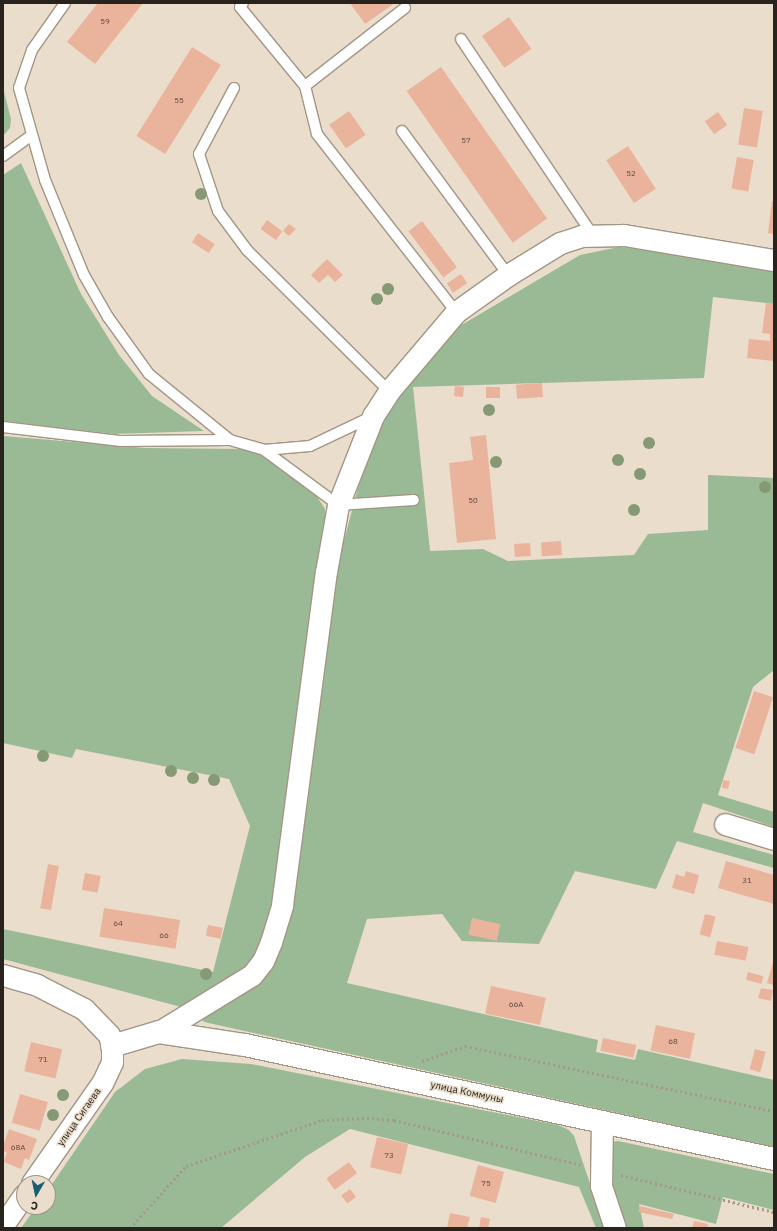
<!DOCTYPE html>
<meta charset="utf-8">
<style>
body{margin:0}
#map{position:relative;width:777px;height:1231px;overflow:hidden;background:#ebddcb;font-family:"IBM Plex Sans",sans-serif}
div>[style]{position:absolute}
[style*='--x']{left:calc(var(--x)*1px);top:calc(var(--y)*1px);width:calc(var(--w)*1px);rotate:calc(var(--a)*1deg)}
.green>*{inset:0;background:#9aba96}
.building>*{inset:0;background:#eab39c;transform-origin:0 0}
.path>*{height:2.5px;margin-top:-1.25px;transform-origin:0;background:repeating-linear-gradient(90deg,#a3988a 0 2px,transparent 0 5px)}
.roads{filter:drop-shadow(1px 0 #a29585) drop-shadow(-1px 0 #a29585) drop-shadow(0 1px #a29585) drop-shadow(0 -1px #a29585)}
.service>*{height:10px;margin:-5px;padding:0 5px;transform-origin:5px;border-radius:5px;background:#fff}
.minor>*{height:21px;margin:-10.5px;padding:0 10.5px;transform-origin:10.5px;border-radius:10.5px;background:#fff}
.tertiary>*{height:22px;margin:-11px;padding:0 11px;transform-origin:11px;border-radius:11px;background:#fff}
.trees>*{width:12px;height:12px;margin:-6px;border-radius:50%;background:#859a74}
span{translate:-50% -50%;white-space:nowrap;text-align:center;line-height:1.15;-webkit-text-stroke:3px #ebddcb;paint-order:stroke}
.number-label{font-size:8px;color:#58473c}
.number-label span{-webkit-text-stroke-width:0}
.street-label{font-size:10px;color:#28231c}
.frame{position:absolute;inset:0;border:4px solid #28231c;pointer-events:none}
.north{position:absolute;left:16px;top:1175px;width:40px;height:40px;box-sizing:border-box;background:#ebddcb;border:1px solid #9d9385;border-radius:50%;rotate:189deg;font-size:11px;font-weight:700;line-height:16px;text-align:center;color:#28231c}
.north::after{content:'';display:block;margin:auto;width:14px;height:18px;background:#185f6f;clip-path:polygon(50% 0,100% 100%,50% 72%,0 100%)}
</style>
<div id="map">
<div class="green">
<div style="clip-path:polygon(3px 88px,11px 119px,10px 128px,3px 136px)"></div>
<div style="clip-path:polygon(21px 163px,81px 294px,119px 355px,152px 396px,204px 431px,114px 434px,3px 421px,3px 175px)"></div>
<div style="clip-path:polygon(619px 247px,650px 249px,774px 271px,774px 304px,713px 297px,704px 378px,413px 387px,430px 551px,483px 549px,508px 561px,634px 555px,648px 534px,708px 530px,708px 475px,774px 478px,774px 670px,753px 687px,718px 795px,774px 812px,774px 827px,703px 803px,693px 832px,774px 855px,774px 868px,677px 841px,656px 889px,575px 871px,539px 944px,462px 941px,442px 914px,367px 919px,347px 983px,598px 1040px,596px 1052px,635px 1060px,638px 1049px,774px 1080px,774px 1147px,204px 1022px,198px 1015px,250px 990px,268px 974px,279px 951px,296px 877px,335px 574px,358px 488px,379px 428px,408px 378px,453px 330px,580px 255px)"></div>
<div style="clip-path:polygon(3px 436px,146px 448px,243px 449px,271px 459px,314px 492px,325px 509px,326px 518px,277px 883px,261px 949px,250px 968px,181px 1007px,3px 959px,3px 929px,213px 972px,250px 826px,229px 779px,76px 749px,72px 758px,3px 743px)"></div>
<div style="clip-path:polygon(182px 1059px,251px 1064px,558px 1125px,569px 1130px,574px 1136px,605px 1228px,596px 1228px,579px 1187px,350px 1129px,305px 1157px,221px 1228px,21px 1228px,36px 1207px,48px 1207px,48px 1190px,115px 1092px,145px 1069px)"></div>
<div style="clip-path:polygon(618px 1141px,774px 1174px,774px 1210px,723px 1197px,716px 1224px,639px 1204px,644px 1228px,625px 1228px,609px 1185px,607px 1143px)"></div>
</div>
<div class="building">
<div style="clip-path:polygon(98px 3px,143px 3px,95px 64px,67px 42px)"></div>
<div style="clip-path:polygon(350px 3px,395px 3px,365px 24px)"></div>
<div style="left:509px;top:17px;width:39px;height:33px;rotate:55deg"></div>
<div style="left:192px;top:47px;width:34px;height:105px;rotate:32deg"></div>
<div style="left:441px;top:67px;width:185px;height:42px;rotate:55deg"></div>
<div style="left:744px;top:108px;width:19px;height:37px;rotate:9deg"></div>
<div style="left:349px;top:111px;width:29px;height:24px;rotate:55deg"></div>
<div style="left:718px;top:112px;width:16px;height:16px;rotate:55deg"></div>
<div style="left:628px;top:146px;width:51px;height:26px;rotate:57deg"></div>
<div style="left:737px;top:157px;width:17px;height:32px;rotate:10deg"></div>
<div style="clip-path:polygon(772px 201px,774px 201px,774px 234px,768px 233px)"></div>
<div style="left:267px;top:220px;width:19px;height:11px;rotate:36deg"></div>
<div style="left:422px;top:221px;width:58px;height:17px;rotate:53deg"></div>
<div style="clip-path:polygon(289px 224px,296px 229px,289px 236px,283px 231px)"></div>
<div style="left:198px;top:233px;width:20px;height:11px;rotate:33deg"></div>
<div style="clip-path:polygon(327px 259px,343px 275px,335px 282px,328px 275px,319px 283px,311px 275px)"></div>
<div style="left:461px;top:274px;width:11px;height:17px;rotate:56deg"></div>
<div style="clip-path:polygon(766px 303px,774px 304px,774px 361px,747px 358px,749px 339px,770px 341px,770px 334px,762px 333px)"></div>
<div style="left:542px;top:383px;width:14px;height:26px;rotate:86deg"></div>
<div style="left:455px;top:386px;width:9px;height:10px;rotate:6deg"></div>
<div style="left:486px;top:387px;width:14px;height:11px"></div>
<div style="clip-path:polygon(486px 435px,496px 539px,457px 543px,449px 463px,473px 460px,470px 437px)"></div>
<div style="left:561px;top:541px;width:14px;height:20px;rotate:86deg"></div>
<div style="left:530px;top:543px;width:13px;height:16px;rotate:86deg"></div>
<div style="left:754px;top:691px;width:20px;height:60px;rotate:18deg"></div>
<div style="clip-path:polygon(723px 780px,730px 781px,728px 789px,722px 788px)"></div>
<div style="clip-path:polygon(726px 861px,774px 875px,774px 904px,718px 888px)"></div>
<div style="left:48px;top:864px;width:11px;height:45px;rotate:10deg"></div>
<div style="clip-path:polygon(686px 871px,699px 875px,694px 894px,672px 888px,676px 874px,684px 877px)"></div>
<div style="left:85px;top:873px;width:16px;height:17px;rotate:11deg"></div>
<div style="left:104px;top:908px;width:77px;height:29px;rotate:9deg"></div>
<div style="left:705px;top:914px;width:11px;height:21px;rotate:15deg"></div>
<div style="left:472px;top:918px;width:29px;height:17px;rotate:12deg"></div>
<div style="left:208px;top:925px;width:15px;height:11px;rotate:11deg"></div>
<div style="left:717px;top:941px;width:32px;height:14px;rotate:11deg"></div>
<div style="clip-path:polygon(774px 959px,774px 985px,767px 983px)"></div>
<div style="left:748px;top:972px;width:16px;height:8px;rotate:15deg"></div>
<div style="left:491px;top:986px;width:56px;height:28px;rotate:12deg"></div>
<div style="clip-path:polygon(761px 988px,773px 990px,771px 1001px,758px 998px)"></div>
<div style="left:656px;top:1025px;width:40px;height:26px;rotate:12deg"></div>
<div style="left:603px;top:1038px;width:34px;height:13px;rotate:12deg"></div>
<div style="left:31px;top:1042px;width:32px;height:30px;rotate:13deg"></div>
<div style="left:755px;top:1049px;width:11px;height:21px;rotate:15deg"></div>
<div style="left:20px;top:1094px;width:29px;height:30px;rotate:16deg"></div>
<div style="clip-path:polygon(9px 1129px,37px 1139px,29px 1160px,25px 1158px,21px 1169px,4px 1162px,7px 1152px,3px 1151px,3px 1146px)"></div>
<div style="left:377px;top:1137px;width:32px;height:31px;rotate:13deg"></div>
<div style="left:349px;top:1162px;width:14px;height:28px;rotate:54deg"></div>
<div style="left:478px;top:1165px;width:27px;height:32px;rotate:15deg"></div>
<div style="left:350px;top:1189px;width:10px;height:11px;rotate:53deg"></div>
<div style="clip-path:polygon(640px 1206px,674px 1214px,672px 1219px,638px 1212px)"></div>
<div style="clip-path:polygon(450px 1213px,470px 1217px,467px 1228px,447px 1228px)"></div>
<div style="clip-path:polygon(481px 1217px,490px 1219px,488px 1228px,479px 1228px)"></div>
<div style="clip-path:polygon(694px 1221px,708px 1224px,707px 1228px,692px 1228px)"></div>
</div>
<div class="path">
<div style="--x:422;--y:1061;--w:46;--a:-19.2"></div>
<div style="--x:465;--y:1046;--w:316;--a:11.9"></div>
<div style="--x:621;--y:1175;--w:157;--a:13.6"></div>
<div style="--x:130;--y:1228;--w:84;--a:-47.9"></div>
<div style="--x:186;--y:1166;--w:144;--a:-18.7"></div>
<div style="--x:322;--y:1120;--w:45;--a:-2.5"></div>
<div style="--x:367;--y:1118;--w:27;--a:4"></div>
<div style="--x:394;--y:1120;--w:192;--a:13.5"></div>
</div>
<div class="roads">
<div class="service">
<div style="--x:65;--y:3;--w:57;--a:125.1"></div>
<div style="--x:32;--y:50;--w:40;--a:108.9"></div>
<div style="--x:19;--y:88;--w:96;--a:74.2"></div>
<div style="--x:45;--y:180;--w:103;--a:67.7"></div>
<div style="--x:84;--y:275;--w:48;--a:60.3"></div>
<div style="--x:108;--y:317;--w:70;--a:54.3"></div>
<div style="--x:149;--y:374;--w:104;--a:39.2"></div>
<div style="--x:243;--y:3;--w:5;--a:127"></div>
<div style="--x:240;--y:7;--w:102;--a:50.6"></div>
<div style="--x:305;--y:86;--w:49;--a:76"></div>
<div style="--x:317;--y:134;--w:226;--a:52"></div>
<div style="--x:461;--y:39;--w:235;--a:56.1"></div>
<div style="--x:305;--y:86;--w:127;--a:-38"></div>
<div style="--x:234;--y:88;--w:75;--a:117.9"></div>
<div style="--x:199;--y:154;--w:60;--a:71.6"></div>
<div style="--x:218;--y:211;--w:49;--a:53.4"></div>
<div style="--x:247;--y:250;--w:200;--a:44.8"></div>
<div style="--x:402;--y:131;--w:179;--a:53.6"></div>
<div style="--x:3;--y:156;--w:34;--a:-36"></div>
<div style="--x:3;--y:427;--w:119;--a:6.8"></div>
<div style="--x:121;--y:441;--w:109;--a:-0.5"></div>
<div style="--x:230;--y:440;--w:35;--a:16"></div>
<div style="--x:264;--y:450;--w:46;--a:-5"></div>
<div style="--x:310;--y:446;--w:65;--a:-25.4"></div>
<div style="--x:264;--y:450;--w:92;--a:36.6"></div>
<div style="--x:338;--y:505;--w:76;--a:-3.8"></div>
</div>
<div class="minor">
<div style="--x:725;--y:824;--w:51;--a:17"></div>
<div style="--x:3;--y:975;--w:35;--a:16"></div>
<div style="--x:37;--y:985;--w:53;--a:27.1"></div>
<div style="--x:84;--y:1009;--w:36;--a:46"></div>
<div style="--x:109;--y:1035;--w:11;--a:75"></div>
<div style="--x:112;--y:1046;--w:16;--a:90"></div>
<div style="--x:112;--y:1062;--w:23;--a:115"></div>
<div style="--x:102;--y:1083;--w:122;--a:125"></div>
<div style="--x:159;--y:1032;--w:109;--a:-31.5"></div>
<div style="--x:252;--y:975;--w:18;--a:-52"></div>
<div style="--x:263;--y:961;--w:21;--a:-67"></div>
<div style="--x:271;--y:942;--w:39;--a:-73"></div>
<div style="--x:282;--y:905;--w:336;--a:-82.5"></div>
<div style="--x:326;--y:572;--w:68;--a:-79.8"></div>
<div style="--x:338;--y:505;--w:96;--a:-68.5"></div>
<div style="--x:373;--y:416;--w:30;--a:-57"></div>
<div style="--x:389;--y:391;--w:104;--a:-49.7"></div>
<div style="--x:456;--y:312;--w:64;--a:-35.4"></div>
<div style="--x:508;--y:275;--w:61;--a:-31.6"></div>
<div style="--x:560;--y:243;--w:22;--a:-18"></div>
<div style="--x:581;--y:236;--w:43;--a:-1.3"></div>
<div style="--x:624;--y:235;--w:152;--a:9.5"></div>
<div style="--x:602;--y:1121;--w:65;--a:90.9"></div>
<div style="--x:601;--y:1186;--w:44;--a:71.6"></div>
<div style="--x:3;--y:1225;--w:37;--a:-55"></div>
</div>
<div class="tertiary">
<div style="--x:112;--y:1046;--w:49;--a:-16.6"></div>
<div style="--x:159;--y:1032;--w:87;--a:8.6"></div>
<div style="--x:245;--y:1045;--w:541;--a:12.16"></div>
</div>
</div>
<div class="trees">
<div style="left:201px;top:194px"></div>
<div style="left:388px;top:289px"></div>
<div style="left:377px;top:299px"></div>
<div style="left:489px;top:410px"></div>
<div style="left:649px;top:443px"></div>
<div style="left:618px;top:460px"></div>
<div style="left:496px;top:462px"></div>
<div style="left:640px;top:474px"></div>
<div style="left:765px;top:487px"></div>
<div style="left:634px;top:510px"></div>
<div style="left:43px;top:756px"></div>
<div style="left:171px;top:771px"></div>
<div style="left:193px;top:778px"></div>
<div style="left:214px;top:780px"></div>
<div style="left:206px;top:974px"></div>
<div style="left:63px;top:1095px"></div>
<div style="left:53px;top:1115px"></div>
</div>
<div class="number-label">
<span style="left:105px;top:22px">59</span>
<span style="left:179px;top:101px">55</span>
<span style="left:466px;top:141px">57</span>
<span style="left:631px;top:174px">52</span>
<span style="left:473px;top:501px">50</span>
<span style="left:747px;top:881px">31</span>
<span style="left:118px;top:924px">64</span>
<span style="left:164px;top:936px">66</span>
<span style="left:516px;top:1005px">66А</span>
<span style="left:673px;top:1042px">68</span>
<span style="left:43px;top:1060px">71</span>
<span style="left:18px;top:1148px">68А</span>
<span style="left:389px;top:1156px">73</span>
<span style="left:486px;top:1184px">75</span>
</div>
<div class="street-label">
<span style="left:467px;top:1092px;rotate:12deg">улица Коммуны</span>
<span style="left:79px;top:1117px;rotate:-55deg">улица Сигаева</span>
</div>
<div class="frame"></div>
<div class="north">С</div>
</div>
